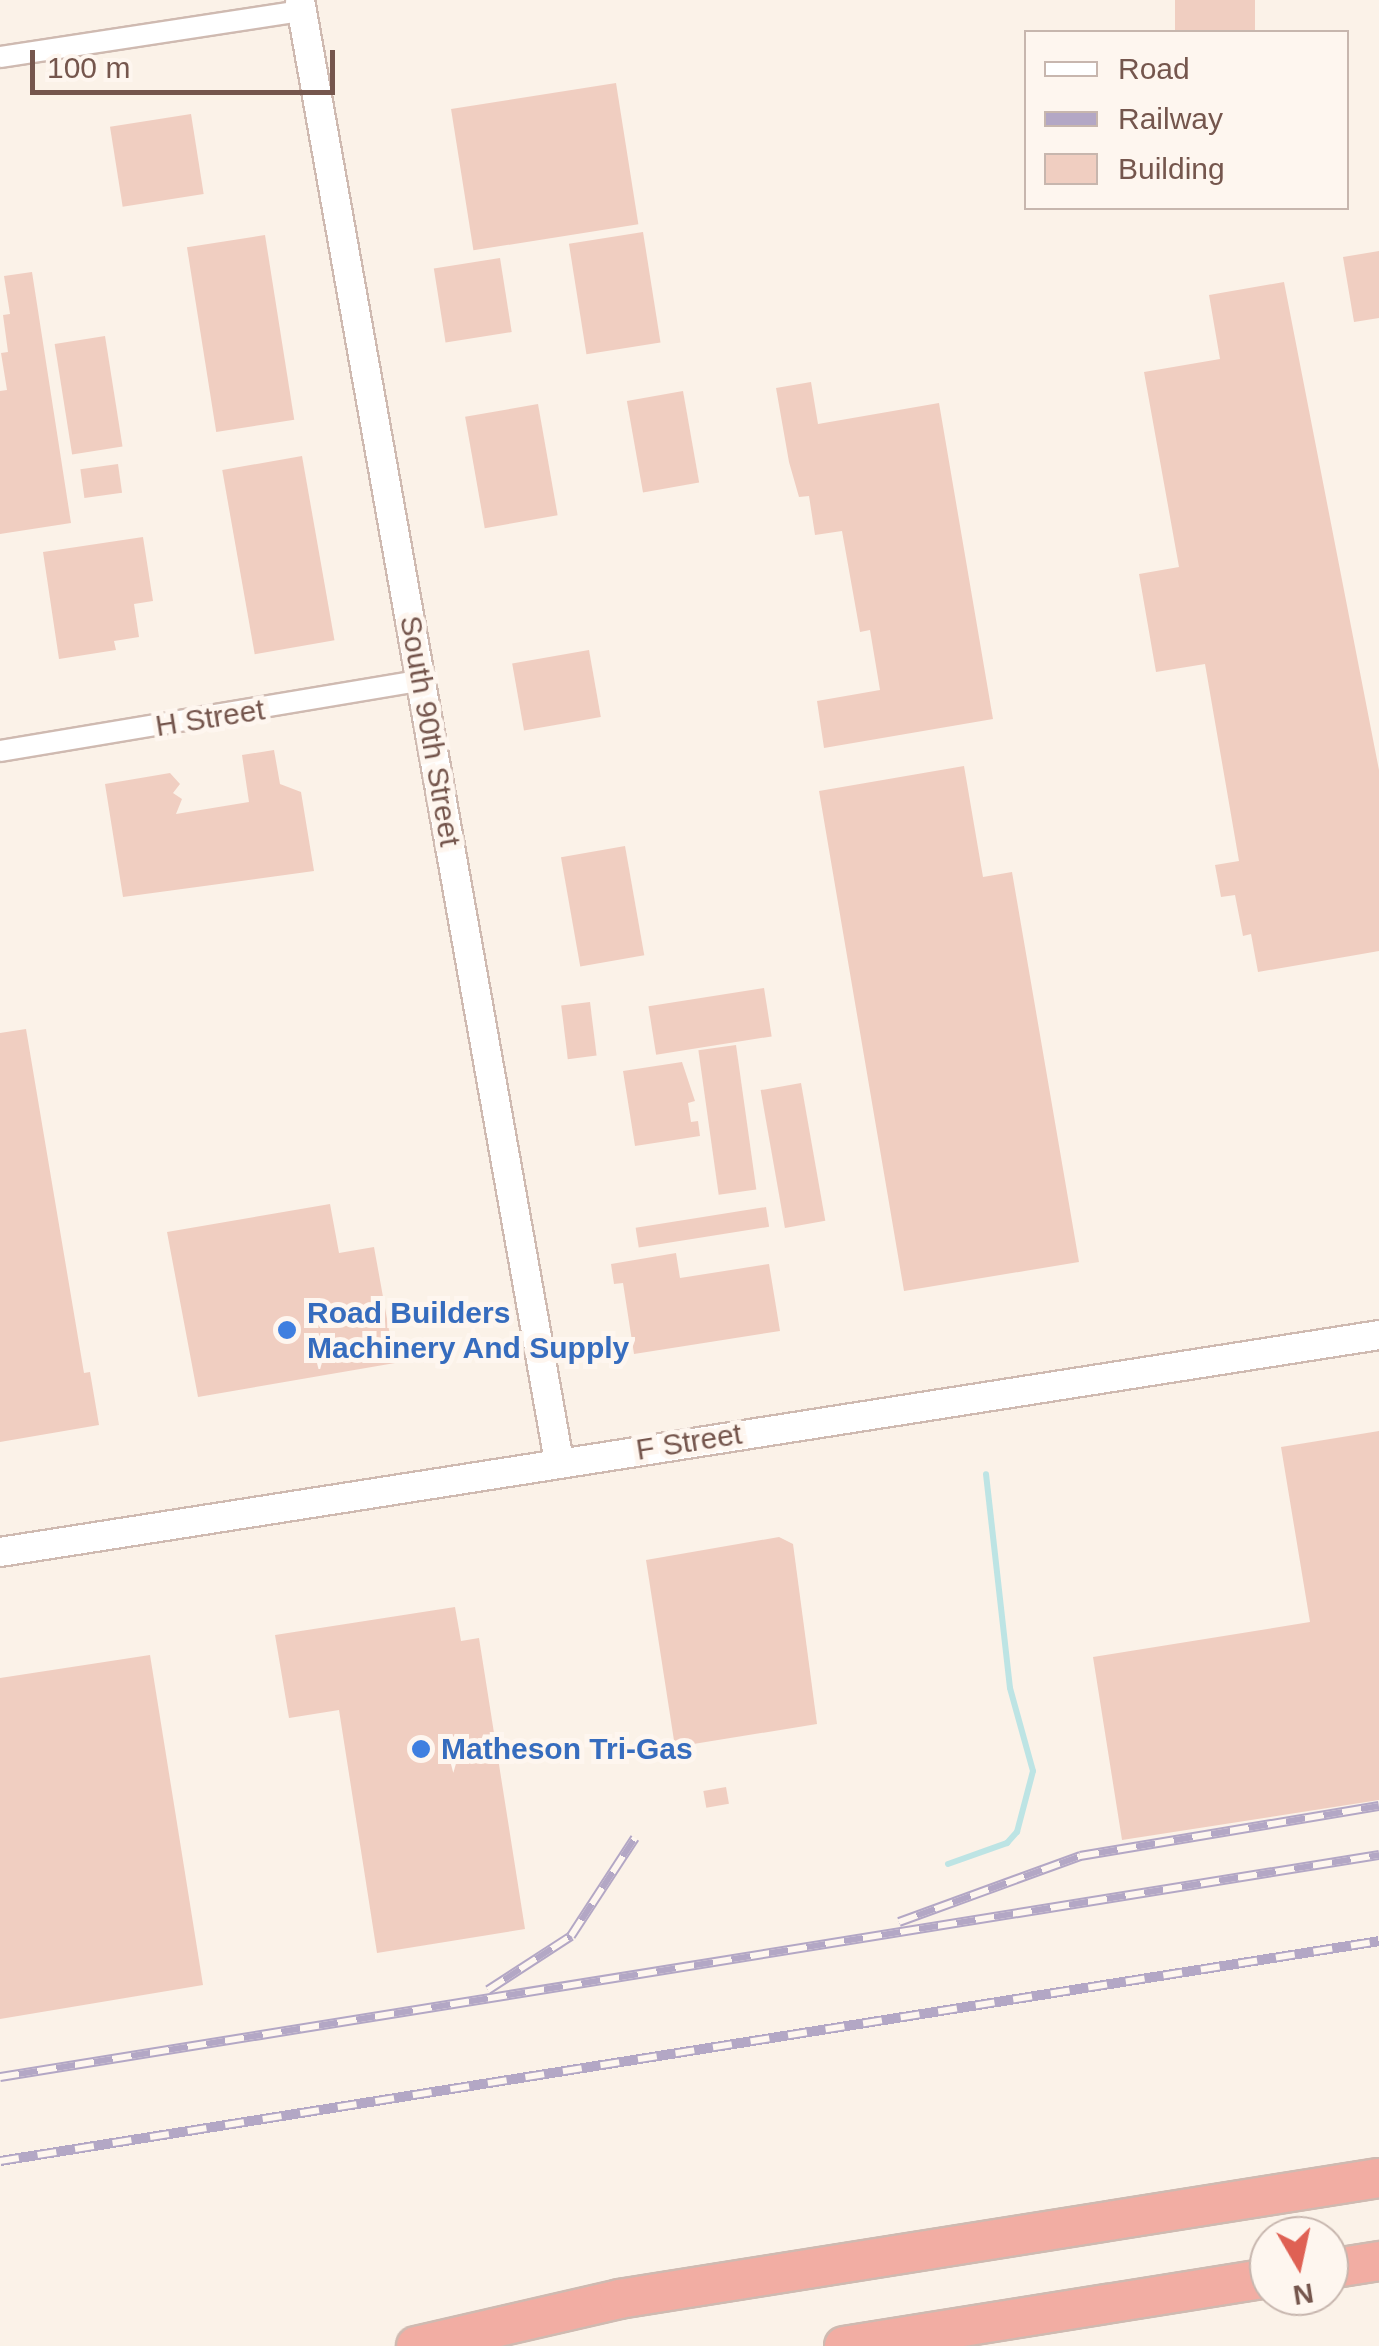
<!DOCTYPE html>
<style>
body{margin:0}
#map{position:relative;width:1379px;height:2346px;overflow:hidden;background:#fbf2e8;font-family:Arial,sans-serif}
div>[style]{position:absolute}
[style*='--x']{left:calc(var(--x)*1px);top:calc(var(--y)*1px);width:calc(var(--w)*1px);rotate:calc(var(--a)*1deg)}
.stream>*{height:6px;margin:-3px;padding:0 3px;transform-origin:3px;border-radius:3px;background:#bde4e4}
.building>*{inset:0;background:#f0cec1;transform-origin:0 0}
.roads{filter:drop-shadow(2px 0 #cfbab1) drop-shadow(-2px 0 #cfbab1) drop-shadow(0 2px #cfbab1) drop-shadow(0 -2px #cfbab1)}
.street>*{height:20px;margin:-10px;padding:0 10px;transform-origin:10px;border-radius:10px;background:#fff}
.secondary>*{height:28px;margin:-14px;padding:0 14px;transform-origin:14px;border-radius:14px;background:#fff}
.highway>*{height:38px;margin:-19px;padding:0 19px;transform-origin:19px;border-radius:19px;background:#f2ada3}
.rail>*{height:10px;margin-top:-5px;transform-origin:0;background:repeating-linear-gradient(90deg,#fef6ef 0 19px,#b3a7c5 0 38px);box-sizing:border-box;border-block:2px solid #b3a7c5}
.dots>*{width:28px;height:28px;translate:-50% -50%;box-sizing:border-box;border:5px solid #fef6ef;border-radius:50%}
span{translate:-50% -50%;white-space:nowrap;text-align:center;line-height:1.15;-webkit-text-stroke:10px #fef6ef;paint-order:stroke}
.street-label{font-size:30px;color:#75564d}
.shop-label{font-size:30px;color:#366cbe;font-weight:700}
.left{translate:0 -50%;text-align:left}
.legend{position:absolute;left:1024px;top:30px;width:325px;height:180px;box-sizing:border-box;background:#fef6ef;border:2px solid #c7b6ae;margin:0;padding:12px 18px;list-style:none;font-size:30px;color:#75564d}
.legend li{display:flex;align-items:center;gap:20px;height:50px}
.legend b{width:50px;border:2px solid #c7b6ae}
.north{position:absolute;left:1249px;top:2216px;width:100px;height:100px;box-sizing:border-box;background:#fef6ef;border:2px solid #c7b6ae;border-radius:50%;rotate:171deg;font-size:28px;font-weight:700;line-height:40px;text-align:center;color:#75564d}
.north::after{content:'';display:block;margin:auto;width:35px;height:45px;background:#df6154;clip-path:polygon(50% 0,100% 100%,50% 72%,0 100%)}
.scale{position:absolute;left:30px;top:50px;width:305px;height:45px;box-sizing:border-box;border:5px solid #75564d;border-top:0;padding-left:12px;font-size:30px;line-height:35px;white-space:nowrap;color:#75564d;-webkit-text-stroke:8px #fef6ef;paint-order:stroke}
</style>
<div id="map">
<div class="stream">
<div style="--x:948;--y:1864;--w:63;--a:-19.6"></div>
<div style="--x:1007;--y:1843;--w:15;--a:-48"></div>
<div style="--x:1017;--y:1832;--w:63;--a:-75.3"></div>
<div style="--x:1033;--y:1771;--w:86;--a:-105.5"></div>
<div style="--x:1010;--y:1688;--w:215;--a:-96.4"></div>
</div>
<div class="building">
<div style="left:1175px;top:0;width:80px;height:33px"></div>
<div style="left:616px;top:83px;width:143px;height:167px;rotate:81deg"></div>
<div style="left:191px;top:114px;width:81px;height:82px;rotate:81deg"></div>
<div style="left:643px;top:232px;width:112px;height:75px;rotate:81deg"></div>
<div style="left:265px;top:235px;width:187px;height:79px;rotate:81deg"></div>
<div style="clip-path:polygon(1379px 251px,1379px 318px,1354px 322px,1343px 257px)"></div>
<div style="left:500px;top:258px;width:75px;height:67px;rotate:81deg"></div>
<div style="clip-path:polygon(32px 272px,71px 523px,0 534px,0 391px,7px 390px,1px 353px,8px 352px,3px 315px,10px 314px,4px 276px)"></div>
<div style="clip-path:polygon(1284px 282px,1379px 770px,1379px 951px,1258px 972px,1251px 934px,1243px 936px,1235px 895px,1221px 897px,1215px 865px,1239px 861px,1205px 664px,1156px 672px,1139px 574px,1179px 567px,1144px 372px,1220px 359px,1209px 295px)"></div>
<div style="left:105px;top:336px;width:112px;height:51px;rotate:81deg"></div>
<div style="clip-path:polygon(811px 382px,818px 424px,939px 403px,993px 719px,824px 748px,817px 701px,880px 690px,870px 630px,860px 632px,842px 531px,815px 535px,809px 496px,799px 497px,789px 462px,776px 388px)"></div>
<div style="left:683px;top:391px;width:93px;height:57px;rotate:80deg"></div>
<div style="left:538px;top:404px;width:113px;height:74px;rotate:80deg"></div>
<div style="left:302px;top:456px;width:187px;height:81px;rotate:80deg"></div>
<div style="left:118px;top:464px;width:29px;height:38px;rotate:82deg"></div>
<div style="clip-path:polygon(143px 537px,153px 601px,134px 604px,139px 637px,114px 641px,116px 650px,59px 659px,43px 552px)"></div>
<div style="left:589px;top:650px;width:68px;height:78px;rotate:80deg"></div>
<div style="clip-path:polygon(274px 750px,280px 784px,301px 792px,314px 871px,123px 897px,105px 784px,170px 773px,180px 784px,173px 793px,182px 799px,176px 814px,249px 802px,242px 755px)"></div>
<div style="clip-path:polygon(964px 766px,983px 877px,1012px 872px,1079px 1262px,904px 1291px,819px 791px)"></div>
<div style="left:625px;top:846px;width:111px;height:65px;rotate:80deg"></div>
<div style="left:764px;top:988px;width:49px;height:117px;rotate:81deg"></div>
<div style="left:590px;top:1002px;width:54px;height:29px;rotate:83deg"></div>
<div style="clip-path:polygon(26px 1029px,84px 1373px,90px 1372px,99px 1425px,0 1442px,0 1033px)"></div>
<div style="left:736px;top:1045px;width:146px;height:38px;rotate:82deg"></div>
<div style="clip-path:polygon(682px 1062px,695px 1101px,688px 1103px,691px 1122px,698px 1121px,700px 1136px,635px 1146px,623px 1071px)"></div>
<div style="left:801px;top:1083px;width:140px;height:41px;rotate:80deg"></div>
<div style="clip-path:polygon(330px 1204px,339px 1253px,374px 1247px,395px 1363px,198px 1397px,167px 1232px)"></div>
<div style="left:766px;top:1207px;width:20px;height:132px;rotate:81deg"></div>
<div style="clip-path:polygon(676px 1253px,680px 1278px,769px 1264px,780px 1331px,634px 1354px,623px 1283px,614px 1284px,611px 1264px)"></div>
<div style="clip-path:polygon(1379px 1431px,1379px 1800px,1122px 1840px,1093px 1657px,1310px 1622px,1281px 1447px)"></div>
<div style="clip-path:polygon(779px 1537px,793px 1544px,817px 1724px,675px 1747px,646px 1560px)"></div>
<div style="clip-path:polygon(455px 1607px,461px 1641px,479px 1638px,525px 1929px,377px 1953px,339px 1710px,289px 1718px,275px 1635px)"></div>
<div style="clip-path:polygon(150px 1655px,203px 1985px,0 2019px,0 1678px)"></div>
<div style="left:726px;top:1787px;width:17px;height:23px;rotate:80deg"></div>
</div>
<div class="roads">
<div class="street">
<div style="--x:0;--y:57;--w:305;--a:-8.7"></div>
<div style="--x:0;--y:751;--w:425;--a:-9.5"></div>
</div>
<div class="secondary">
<div style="--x:300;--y:0;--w:1485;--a:79.95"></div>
<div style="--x:0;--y:1552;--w:1396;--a:-8.94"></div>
</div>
<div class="highway">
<div style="--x:1329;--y:2269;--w:51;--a:-9.1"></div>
<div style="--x:416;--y:2346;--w:208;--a:-13"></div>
<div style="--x:619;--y:2299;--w:770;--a:-9.05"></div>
<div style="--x:844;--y:2346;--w:430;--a:-9.1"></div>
</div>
</div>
<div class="rail">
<div style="--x:899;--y:1922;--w:193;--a:-20"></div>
<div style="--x:1080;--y:1856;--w:303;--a:-9.5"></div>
<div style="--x:488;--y:1990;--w:99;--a:-33"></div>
<div style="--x:571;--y:1936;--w:117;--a:-56.9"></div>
<div style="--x:0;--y:2077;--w:1397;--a:-9.15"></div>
<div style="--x:0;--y:2161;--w:1396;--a:-9.06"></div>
</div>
<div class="dots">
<div style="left:287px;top:1330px;background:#3f7fe0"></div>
<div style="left:421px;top:1749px;background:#3f7fe0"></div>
</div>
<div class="street-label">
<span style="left:210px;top:718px;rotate:-9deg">H Street</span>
<span style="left:430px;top:731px;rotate:80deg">South 90th Street</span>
<span style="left:689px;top:1442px;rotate:-9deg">F Street</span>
</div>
<div class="shop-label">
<span class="left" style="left:307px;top:1330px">Road Builders<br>Machinery And Supply</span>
<span class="left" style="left:441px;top:1749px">Matheson Tri-Gas</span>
</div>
<ul class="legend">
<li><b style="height:12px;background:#fff"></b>Road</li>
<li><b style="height:12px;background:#b3a7c5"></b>Railway</li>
<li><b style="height:28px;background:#f0cec1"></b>Building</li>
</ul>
<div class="north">N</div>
<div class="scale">100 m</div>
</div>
